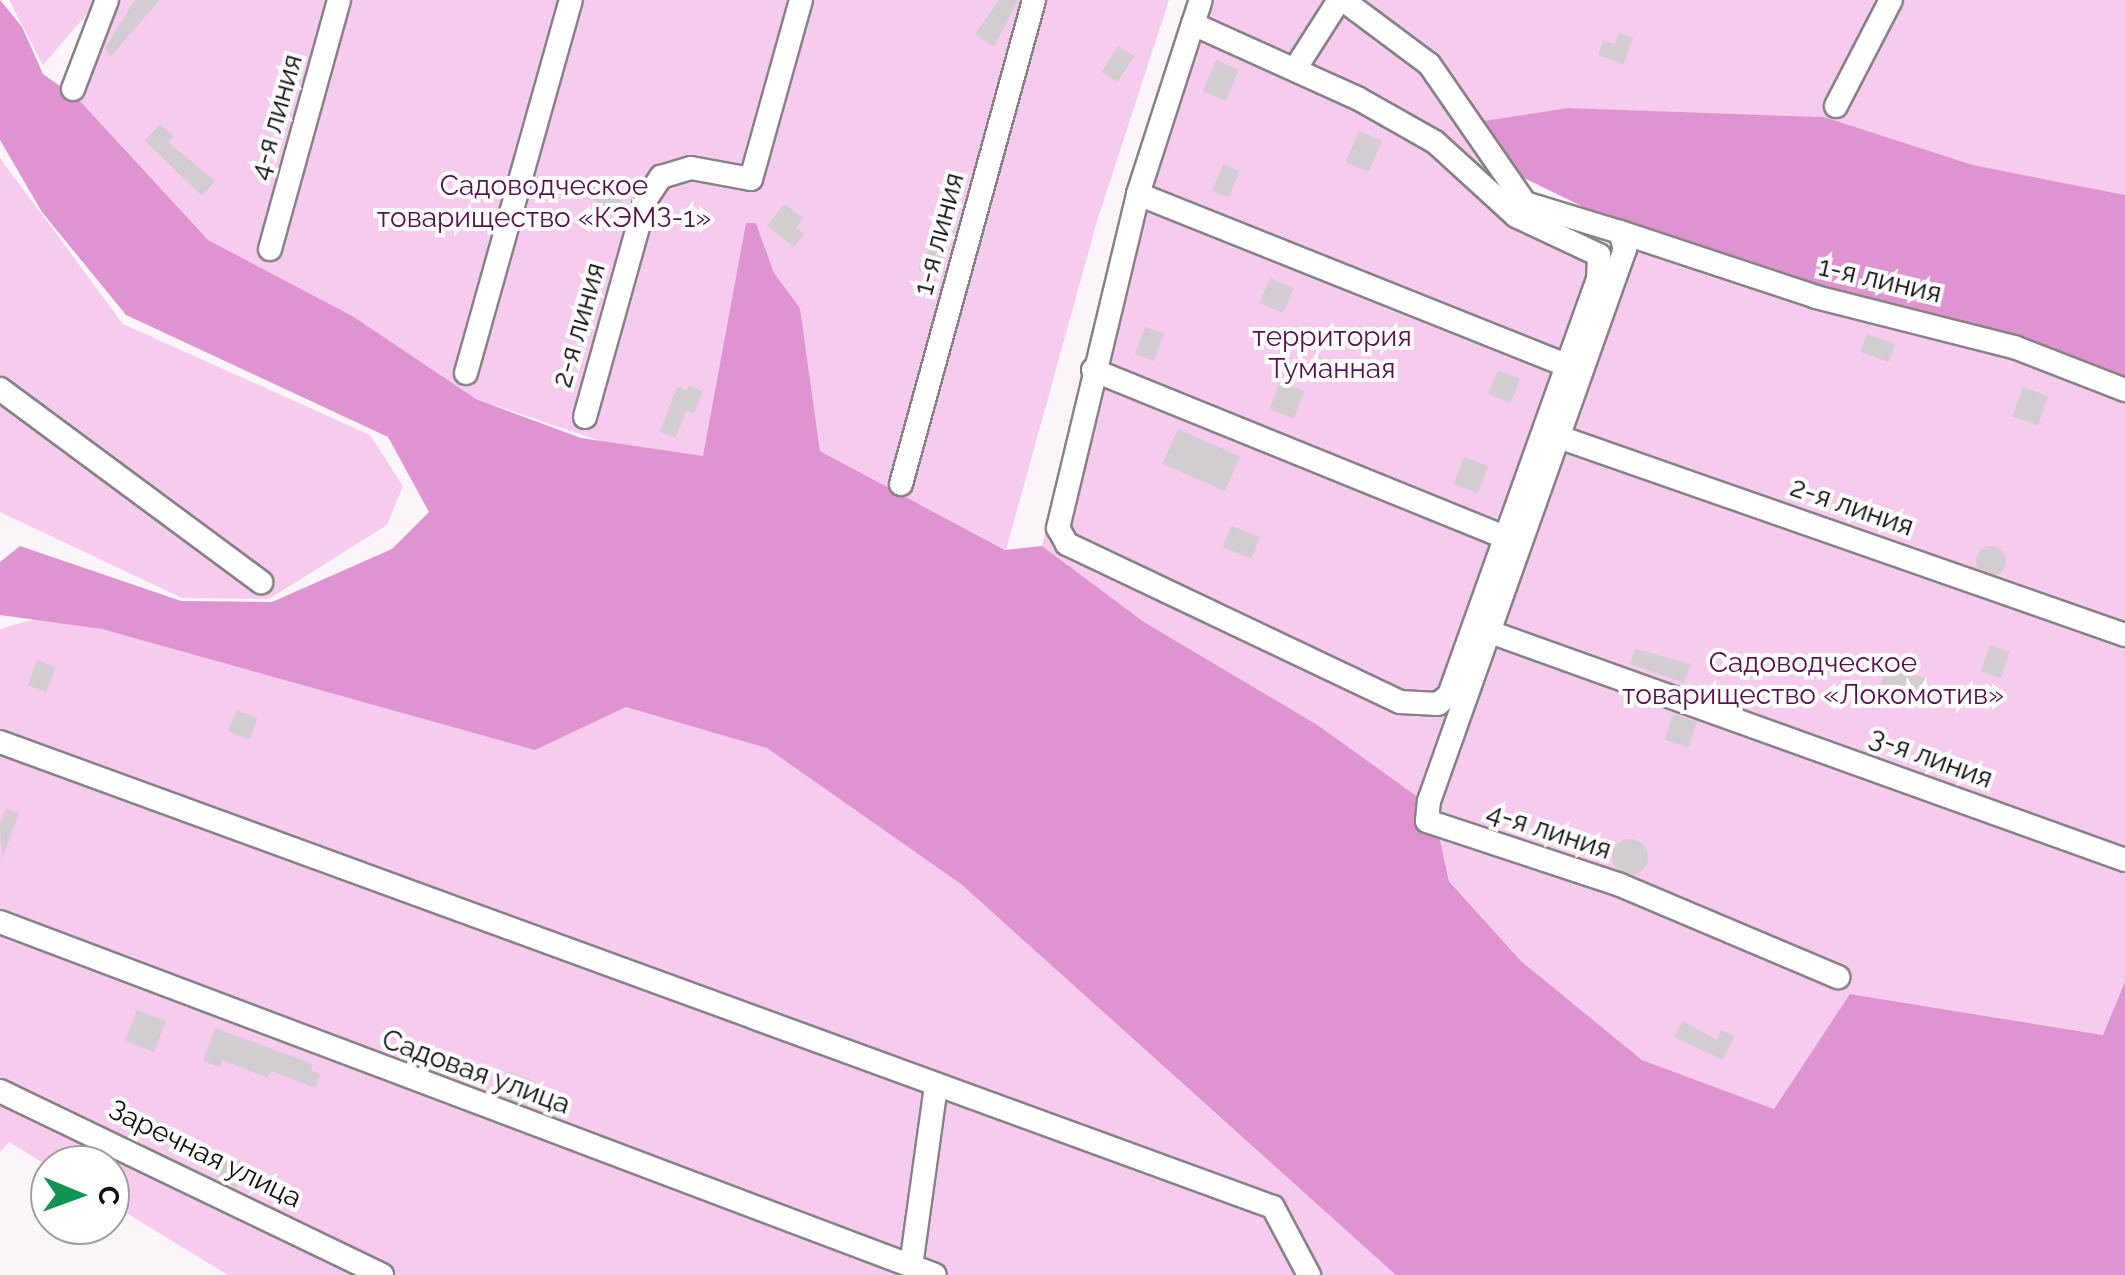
<!DOCTYPE html>
<meta charset="utf-8">
<style>
body{margin:0}
#map{position:relative;width:2125px;height:1275px;overflow:hidden;background:#fbf4f9;font-family:Raleway,sans-serif}
div>[style]{position:absolute}
[style*='--x']{left:calc(var(--x)*1px);top:calc(var(--y)*1px);width:calc(var(--w)*1px);rotate:calc(var(--a)*1deg)}
.green>*{inset:0;background:#f7cbee}
.forest>*{inset:0;background:#e093d1}
.building>*{inset:0;background:#d3ccd1;transform-origin:0 0}
.round{border-radius:50%}
.roads{filter:drop-shadow(2px 0 #888287) drop-shadow(-2px 0 #888287) drop-shadow(0 2px #888287) drop-shadow(0 -2px #888287)}
.minor>*{height:22px;margin:-11px;padding:0 11px;transform-origin:11px;border-radius:11px;background:#fff}
span{translate:-50% -50%;white-space:nowrap;text-align:center;line-height:1.15;-webkit-text-stroke:8px #fff;paint-order:stroke}
.street-label{font-size:28px;color:#110f10}
.park-label{font-size:28px;color:#57134e}
.north{position:absolute;left:30px;top:1145px;width:100px;height:100px;box-sizing:border-box;background:#fff;border:2px solid #a09f9f;border-radius:50%;rotate:91deg;font-size:28px;font-weight:700;line-height:40px;text-align:center;color:#110f10}
.north::after{content:'';display:block;margin:auto;width:35px;height:45px;background:#119453;clip-path:polygon(50% 0,100% 100%,50% 72%,0 100%)}
</style>
<div id="map">
<div class="green">
<div style="clip-path:polygon(9px 0,99px 0,43px 65px)"></div>
<div style="clip-path:polygon(114px 0,1169px 0,1097px 221px,1006px 550px,820px 451px,800px 308px,774px 273px,756px 223px,703px 457px,615px 446px,476px 399px,354px 317px,207px 240px,78px 99px,97px 63px)"></div>
<div style="clip-path:polygon(1192px 0,1337px 0,1418px 61px,1515px 207px,1607px 245px,1614px 260px,1424px 804px,1316px 724px,1144px 622px,1042px 546px,1119px 238px)"></div>
<div style="clip-path:polygon(1352px 0,2125px 0,2125px 195px,1973px 165px,1824px 117px,1568px 108px,1483px 121px,1421px 50px)"></div>
<div style="clip-path:polygon(0 158px,123px 324px,370px 435px,403px 486px,387px 525px,269px 599px,182px 598px,0 512px)"></div>
<div style="clip-path:polygon(1643px 236px,2039px 347px,2125px 386px,2125px 982px,2104px 1035px,1851px 994px,1774px 1109px,1642px 1060px,1521px 961px,1449px 880px,1433px 808px)"></div>
<div style="clip-path:polygon(95px 602px,632px 685px,774px 739px,968px 861px,1452px 1275px,228px 1275px,110px 1203px,110px 1165px,50px 1167px,9px 1142px,0 1152px,0 629px)"></div>
</div>
<div class="forest">
<div style="clip-path:polygon(0 0,22px 27px,43px 74px,78px 99px,208px 240px,354px 317px,476px 399px,581px 438px,703px 456px,746px 223px,756px 223px,774px 273px,800px 308px,820px 451px,1005px 550px,1042px 546px,1144px 622px,1316px 724px,1433px 808px,1449px 881px,1521px 961px,1642px 1060px,1774px 1109px,1850px 994px,2103px 1035px,2125px 982px,2125px 1275px,1396px 1275px,961px 884px,767px 748px,626px 707px,535px 750px,102px 629px,0 615px,0 562px,20px 546px,181px 601px,272px 602px,392px 549px,429px 512px,388px 437px,126px 315px,42px 212px,0 140px)"></div>
<div style="clip-path:polygon(1568px 108px,1824px 117px,1973px 165px,2125px 195px,2125px 386px,2039px 347px,1643px 236px,1520px 176px,1483px 121px)"></div>
</div>
<div class="building">
<div style="clip-path:polygon(135px 0,160px 0,110px 57px,105px 48px)"></div>
<div style="clip-path:polygon(999px 0,1018px 0,994px 47px,975px 34px)"></div>
<div style="clip-path:polygon(1619px 33px,1633px 38px,1624px 64px,1598px 55px,1603px 40px,1615px 44px)"></div>
<div style="left:1118px;top:46px;width:19px;height:31px;rotate:32deg"></div>
<div style="left:1216px;top:60px;width:25px;height:34px;rotate:23deg"></div>
<div style="clip-path:polygon(160px 124px,174px 136px,168px 142px,215px 181px,202px 196px,145px 141px)"></div>
<div style="left:1359px;top:131px;width:25px;height:34px;rotate:23deg"></div>
<div style="left:1223px;top:164px;width:18px;height:29px;rotate:22deg"></div>
<div style="left:578px;top:175px;width:56px;height:13px;rotate:31deg"></div>
<div style="clip-path:polygon(784px 204px,803px 218px,796px 228px,804px 234px,794px 247px,767px 226px)"></div>
<div style="clip-path:polygon(947px 221px,956px 227px,932px 277px,918px 268px)"></div>
<div style="left:1270px;top:278px;width:26px;height:27px;rotate:23deg"></div>
<div style="left:1145px;top:327px;width:20px;height:29px;rotate:20deg"></div>
<div style="left:1867px;top:334px;width:30px;height:19px;rotate:20deg"></div>
<div style="left:1498px;top:370px;width:24px;height:26px;rotate:22deg"></div>
<div style="left:1280px;top:382px;width:26px;height:29px;rotate:21deg"></div>
<div style="clip-path:polygon(689px 385px,703px 391px,694px 414px,686px 411px,676px 437px,660px 432px,677px 387px,687px 391px)"></div>
<div style="left:2023px;top:387px;width:27px;height:31px;rotate:20deg"></div>
<div style="left:1178px;top:429px;width:68px;height:38px;rotate:24deg"></div>
<div style="left:1464px;top:457px;width:26px;height:29px;rotate:21deg"></div>
<div style="left:1231px;top:526px;width:31px;height:23px;rotate:21deg"></div>
<div class="round" style="left:1976px;top:546px;width:30px;height:30px"></div>
<div style="left:1990px;top:645px;width:21px;height:28px;rotate:19deg"></div>
<div style="clip-path:polygon(1635px 649px,1691px 664px,1684px 683px,1630px 664px)"></div>
<div style="left:37px;top:660px;width:20px;height:27px;rotate:20deg"></div>
<div style="clip-path:polygon(1887px 665px,1927px 679px,1922px 695px,1899px 687px,1890px 702px,1877px 698px)"></div>
<div style="left:236px;top:710px;width:23px;height:23px;rotate:20deg"></div>
<div style="left:1673px;top:714px;width:25px;height:27px;rotate:18deg"></div>
<div style="clip-path:polygon(6px 808px,19px 813px,2px 860px,0 824px)"></div>
<div class="round" style="left:1612px;top:839px;width:36px;height:36px"></div>
<div style="left:137px;top:1010px;width:31px;height:33px;rotate:21deg"></div>
<div style="clip-path:polygon(1683px 1021px,1717px 1040px,1721px 1030px,1735px 1036px,1723px 1060px,1674px 1037px)"></div>
<div style="clip-path:polygon(215px 1028px,313px 1064px,311px 1071px,320px 1074px,315px 1088px,271px 1071px,268px 1078px,222px 1060px,220px 1067px,203px 1061px)"></div>
<div style="left:507px;top:1071px;width:31px;height:25px;rotate:21deg"></div>
<div style="clip-path:polygon(197px 1144px,248px 1165px,236px 1188px,190px 1158px)"></div>
</div>
<div class="roads">
<div class="minor">
<div style="--x:1343;--y:0;--w:107;--a:36.7"></div>
<div style="--x:1429;--y:64;--w:169;--a:55.4"></div>
<div style="--x:1525;--y:203;--w:99;--a:17"></div>
<div style="--x:1620;--y:232;--w:18;--a:74"></div>
<div style="--x:1625;--y:249;--w:586;--a:109.55"></div>
<div style="--x:1429;--y:801;--w:20;--a:96"></div>
<div style="--x:1427;--y:821;--w:203;--a:18.3"></div>
<div style="--x:1620;--y:885;--w:237;--a:22.9"></div>
<div style="--x:1193;--y:24;--w:182;--a:24.3"></div>
<div style="--x:1359;--y:99;--w:87;--a:29.5"></div>
<div style="--x:1435;--y:142;--w:110;--a:42.4"></div>
<div style="--x:1516;--y:216;--w:92;--a:25.2"></div>
<div style="--x:1599;--y:255;--w:24;--a:92"></div>
<div style="--x:1598;--y:279;--w:442;--a:109.7"></div>
<div style="--x:1449;--y:695;--w:14;--a:141"></div>
<div style="--x:1438;--y:704;--w:38;--a:-177"></div>
<div style="--x:1400;--y:702;--w:369;--a:-154.6"></div>
<div style="--x:1067;--y:544;--w:18;--a:-119"></div>
<div style="--x:1058;--y:528;--w:343;--a:-76.5"></div>
<div style="--x:1138;--y:194;--w:179;--a:-72.1"></div>
<div style="--x:1193;--y:24;--w:25;--a:-72"></div>
<div style="--x:1297;--y:66;--w:78;--a:-57.5"></div>
<div style="--x:73;--y:89;--w:95;--a:-69.1"></div>
<div style="--x:1836;--y:106;--w:119;--a:-62.6"></div>
<div style="--x:1138;--y:194;--w:462;--a:21.8"></div>
<div style="--x:1620;--y:232;--w:206;--a:18.3"></div>
<div style="--x:1816;--y:297;--w:204;--a:14.2"></div>
<div style="--x:2014;--y:347;--w:119;--a:21.2"></div>
<div style="--x:270;--y:249;--w:258;--a:-74.5"></div>
<div style="--x:1093;--y:370;--w:446;--a:22.1"></div>
<div style="--x:466;--y:373;--w:387;--a:-74.3"></div>
<div style="--x:0;--y:389;--w:325;--a:36.5"></div>
<div style="--x:585;--y:417;--w:226;--a:-74.4"></div>
<div style="--x:646;--y:199;--w:27;--a:-56"></div>
<div style="--x:661;--y:177;--w:31;--a:-17"></div>
<div style="--x:691;--y:168;--w:61;--a:10.4"></div>
<div style="--x:751;--y:179;--w:186;--a:-74.4"></div>
<div style="--x:1559;--y:437;--w:600;--a:19.28"></div>
<div style="--x:901;--y:484;--w:502;--a:-74.63"></div>
<div style="--x:1479;--y:628;--w:686;--a:19.75"></div>
<div style="--x:0;--y:742;--w:1355;--a:20.07"></div>
<div style="--x:1273;--y:1207;--w:77;--a:62.1"></div>
<div style="--x:0;--y:922;--w:999;--a:20.68"></div>
<div style="--x:0;--y:1091;--w:424;--a:25.7"></div>
<div style="--x:911;--y:1266;--w:183;--a:-82.1"></div>
</div>
</div>
<div class="street-label">
<span style="left:276px;top:117px;rotate:-74deg">4-я линия</span>
<span style="left:939px;top:234px;rotate:-75deg">1-я линия</span>
<span style="left:1880px;top:280px;rotate:13deg">1-я линия</span>
<span style="left:579px;top:325px;rotate:-74deg">2-я линия</span>
<span style="left:1852px;top:507px;rotate:19deg">2-я линия</span>
<span style="left:1931px;top:758px;rotate:20deg">3-я линия</span>
<span style="left:1549px;top:831px;rotate:18deg">4-я линия</span>
<span style="left:476px;top:1072px;rotate:20deg">Садовая улица</span>
<span style="left:205px;top:1154px;rotate:26deg">Заречная улица</span>
</div>
<div class="park-label">
<span style="left:544px;top:202px">Садоводческое<br>товарищество «КЭМЗ-1»</span>
<span style="left:1332px;top:353px">территория<br>Туманная</span>
<span style="left:1813px;top:679px">Садоводческое<br>товарищество «Локомотив»</span>
</div>
<div class="north">С</div>
</div>
